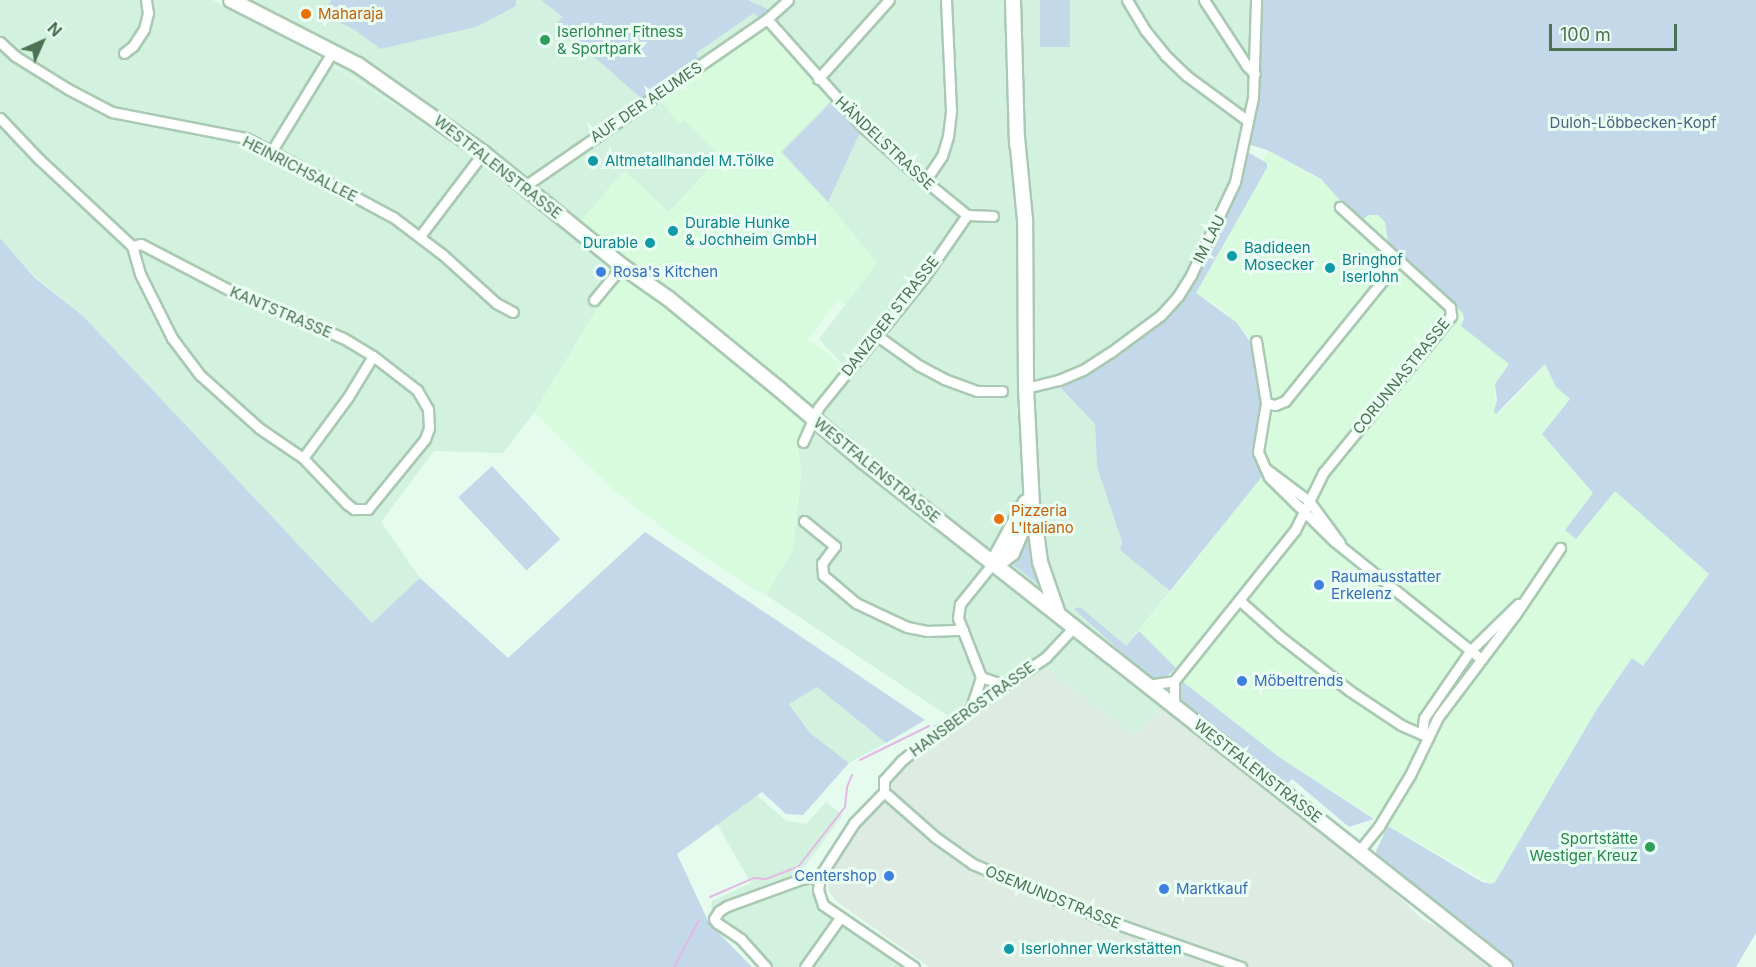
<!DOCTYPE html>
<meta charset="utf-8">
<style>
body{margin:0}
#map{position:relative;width:1756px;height:967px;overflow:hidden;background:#e4fbee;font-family:Inter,sans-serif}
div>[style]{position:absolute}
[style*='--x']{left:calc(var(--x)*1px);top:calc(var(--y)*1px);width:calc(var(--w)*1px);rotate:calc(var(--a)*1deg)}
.residential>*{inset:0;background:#d2f2df}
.commercial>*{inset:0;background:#d8fbdd}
.industrial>*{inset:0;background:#deebe2}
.green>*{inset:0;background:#c3d8e8;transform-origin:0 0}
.stream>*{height:2px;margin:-1px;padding:0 1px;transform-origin:1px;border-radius:1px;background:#e3b9e4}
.roads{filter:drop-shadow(2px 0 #a9c9b2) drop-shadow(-2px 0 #a9c9b2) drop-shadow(0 2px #a9c9b2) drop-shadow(0 -2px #a9c9b2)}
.street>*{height:9px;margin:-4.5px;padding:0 4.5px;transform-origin:4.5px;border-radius:4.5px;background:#fff}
.secondary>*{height:14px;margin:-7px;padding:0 7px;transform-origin:7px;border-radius:7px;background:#fff}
.dots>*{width:16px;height:16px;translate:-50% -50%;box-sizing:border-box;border:3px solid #eafef3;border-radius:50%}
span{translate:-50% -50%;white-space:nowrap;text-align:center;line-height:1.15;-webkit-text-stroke:6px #eafef3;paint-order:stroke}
.food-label{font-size:15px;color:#c56008}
.left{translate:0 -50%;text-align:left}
.leisure-label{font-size:15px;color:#27864d}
.right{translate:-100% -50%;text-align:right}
.street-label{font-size:15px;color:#4b7253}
.park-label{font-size:15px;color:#496383}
.culture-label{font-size:15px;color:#0d838f}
.shop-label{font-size:15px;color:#366cbe}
.north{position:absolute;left:12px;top:12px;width:60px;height:60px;-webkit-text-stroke:4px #eafef3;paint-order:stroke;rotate:45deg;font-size:16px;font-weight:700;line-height:24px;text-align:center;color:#4b7253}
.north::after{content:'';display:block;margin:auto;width:21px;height:27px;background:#4b7253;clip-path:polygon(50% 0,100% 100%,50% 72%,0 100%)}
.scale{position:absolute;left:1549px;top:24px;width:128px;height:27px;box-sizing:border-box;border:3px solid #4b7253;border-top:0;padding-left:8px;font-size:18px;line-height:21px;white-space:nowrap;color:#4b7253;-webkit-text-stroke:4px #eafef3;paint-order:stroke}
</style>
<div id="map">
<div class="residential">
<div style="clip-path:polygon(0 0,213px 0,291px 40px,413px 116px,483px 165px,618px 274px,534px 413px,503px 453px,434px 451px,381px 522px,420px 578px,372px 624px,83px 316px,32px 274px,0 238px)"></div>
<div style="clip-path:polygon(230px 0,1254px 0,1255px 72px,1229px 194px,1182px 286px,1144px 327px,1056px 383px,1095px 424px,1097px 467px,1122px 543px,1120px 550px,1170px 591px,1115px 660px,1166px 702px,1135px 736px,1041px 665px,948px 716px,766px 595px,793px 550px,801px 476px,798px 441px,809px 413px,846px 368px,819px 339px,877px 263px,827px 202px,780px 152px,764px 26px,680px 123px,684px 120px,722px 155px,669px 212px,590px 214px,576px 227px,533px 191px)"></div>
<div style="clip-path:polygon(817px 687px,886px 743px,849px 763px,810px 733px,789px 703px)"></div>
<div style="clip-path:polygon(757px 795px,786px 821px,806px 824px,826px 802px,843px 815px,798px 875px,816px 881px,820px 905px,909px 967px,769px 967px,744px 937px,711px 912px,712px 901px,751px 883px,717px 824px)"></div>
</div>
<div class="commercial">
<div style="clip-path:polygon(764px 25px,832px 99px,780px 152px,827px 202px,877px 263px,845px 306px,838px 300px,808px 339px,846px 368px,809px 413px,798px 441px,801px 476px,793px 550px,766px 595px,745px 584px,674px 536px,617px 493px,534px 413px,618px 274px,576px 227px,624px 170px,669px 212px,721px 156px,684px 120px,680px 124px,659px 100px)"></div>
<div style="clip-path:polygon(1268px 151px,1326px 183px,1361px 222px,1368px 215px,1378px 215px,1385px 222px,1388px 243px,1411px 267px,1462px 312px,1462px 327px,1509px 364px,1495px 391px,1496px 414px,1513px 400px,1545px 364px,1556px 387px,1571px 399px,1542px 434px,1593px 493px,1566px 530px,1576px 538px,1615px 491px,1710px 573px,1643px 666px,1632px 658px,1597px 709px,1495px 882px,1491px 884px,1375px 818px,1279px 757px,1172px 673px,1176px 668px,1139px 631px,1265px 473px,1249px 337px,1225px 311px,1191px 291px)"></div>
</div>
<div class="industrial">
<div style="clip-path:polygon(1041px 665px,1135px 736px,1166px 702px,1358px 858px,1422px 919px,1443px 930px,1491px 967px,929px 967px,836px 901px,829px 891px,827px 875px,901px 771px,925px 749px,1002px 691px)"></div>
</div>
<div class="green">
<div style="clip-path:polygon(331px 0,516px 0,516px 6px,476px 27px,380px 49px,355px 30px,324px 14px)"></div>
<div style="clip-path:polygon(541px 0,748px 0,769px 10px,759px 18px,754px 13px,696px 53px,699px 60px,643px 100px,556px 23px,563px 17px)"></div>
<div style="left:1040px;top:0;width:30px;height:47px"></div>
<div style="clip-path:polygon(1258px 0,1756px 0,1756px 933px,1736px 967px,1515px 967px,1377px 856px,1376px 851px,1388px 826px,1482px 882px,1491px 884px,1495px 882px,1597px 709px,1632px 658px,1643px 666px,1709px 574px,1615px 491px,1576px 539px,1565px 530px,1593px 493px,1542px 434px,1570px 399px,1556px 387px,1545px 364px,1496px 414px,1494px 411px,1497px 400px,1495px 384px,1509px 364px,1461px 326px,1464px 318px,1462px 312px,1411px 267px,1388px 243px,1385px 222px,1378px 215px,1368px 215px,1360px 223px,1321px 179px,1267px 150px,1245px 143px)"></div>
<div style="clip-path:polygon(833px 100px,862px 128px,828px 202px,782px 152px)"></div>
<div style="clip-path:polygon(1249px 153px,1267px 163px,1267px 168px,1196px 293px,1236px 322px,1254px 347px,1264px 401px,1257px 433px,1265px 473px,1170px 591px,1120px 550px,1122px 542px,1097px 467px,1095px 424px,1056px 383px,1110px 353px,1186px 288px,1231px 202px,1242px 164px)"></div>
<div style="clip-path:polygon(0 238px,34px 277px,83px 316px,372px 623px,420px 578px,508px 658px,645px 532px,925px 720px,886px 743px,817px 687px,789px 704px,810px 733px,849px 763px,803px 815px,786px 814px,762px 792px,677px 854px,709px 923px,752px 967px,0 967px)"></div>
<div style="left:492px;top:466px;width:100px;height:46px;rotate:47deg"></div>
<div style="clip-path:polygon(1030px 525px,1041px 582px,1039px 585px,1012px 564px)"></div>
<div style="clip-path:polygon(1080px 607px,1126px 646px,1139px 631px,1176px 668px,1162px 681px,1154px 682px,1074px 609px)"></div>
<div style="clip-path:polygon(1182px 681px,1279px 757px,1374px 819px,1349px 827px,1292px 779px,1286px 785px,1179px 701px,1177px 692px)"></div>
</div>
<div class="stream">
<div style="--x:860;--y:760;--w:77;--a:-26.2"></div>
<div style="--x:710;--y:897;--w:48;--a:-23.4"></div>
<div style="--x:754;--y:878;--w:12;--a:5"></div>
<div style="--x:766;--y:879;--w:34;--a:-21"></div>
<div style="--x:798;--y:867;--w:76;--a:-51.9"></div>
<div style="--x:845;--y:807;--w:20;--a:-84"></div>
<div style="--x:847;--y:787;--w:13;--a:-67"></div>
<div style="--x:674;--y:967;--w:53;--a:-62"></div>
</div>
<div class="roads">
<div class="street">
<div style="--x:1127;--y:0;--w:35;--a:59"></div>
<div style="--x:1145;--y:30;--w:32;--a:51"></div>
<div style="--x:1165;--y:55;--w:30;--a:44"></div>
<div style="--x:1187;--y:76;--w:76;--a:36.4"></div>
<div style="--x:1204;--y:0;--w:79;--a:56.9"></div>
<div style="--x:1247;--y:66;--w:11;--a:45"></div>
<div style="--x:767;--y:19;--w:146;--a:48.3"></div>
<div style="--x:864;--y:128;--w:59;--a:41.6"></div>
<div style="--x:908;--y:167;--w:76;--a:39.1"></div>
<div style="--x:967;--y:215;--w:26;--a:2"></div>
<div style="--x:0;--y:42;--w:21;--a:43"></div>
<div style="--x:15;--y:56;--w:62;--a:31.9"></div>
<div style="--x:68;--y:89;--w:50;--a:27.6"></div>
<div style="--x:112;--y:112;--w:136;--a:11"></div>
<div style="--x:246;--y:138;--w:167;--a:28.3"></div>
<div style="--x:393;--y:217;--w:61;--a:37.1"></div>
<div style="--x:442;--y:254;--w:73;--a:42.2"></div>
<div style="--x:496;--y:303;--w:19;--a:28"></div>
<div style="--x:124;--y:53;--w:11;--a:-38"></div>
<div style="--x:133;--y:46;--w:20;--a:-57"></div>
<div style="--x:144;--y:29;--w:16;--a:-76"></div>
<div style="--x:148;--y:13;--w:13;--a:-99"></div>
<div style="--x:818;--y:79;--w:106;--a:-48.1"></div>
<div style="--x:0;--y:118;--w:57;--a:46.4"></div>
<div style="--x:39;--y:159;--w:127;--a:43.1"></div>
<div style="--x:132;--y:246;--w:29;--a:74"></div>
<div style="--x:140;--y:274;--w:72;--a:63.4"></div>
<div style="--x:172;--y:338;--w:46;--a:52.9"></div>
<div style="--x:200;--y:375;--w:79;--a:41.9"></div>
<div style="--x:259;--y:428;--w:53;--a:34.3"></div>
<div style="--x:303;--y:458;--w:64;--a:46.3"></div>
<div style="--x:347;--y:504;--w:9;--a:36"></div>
<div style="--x:354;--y:509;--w:14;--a:0"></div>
<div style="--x:368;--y:509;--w:90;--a:-50.8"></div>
<div style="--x:425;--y:439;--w:12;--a:-70"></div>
<div style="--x:429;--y:428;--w:19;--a:-93"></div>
<div style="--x:428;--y:409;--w:22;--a:-120"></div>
<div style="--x:417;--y:390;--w:56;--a:-142.3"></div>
<div style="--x:373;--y:356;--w:35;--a:-149"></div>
<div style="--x:343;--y:338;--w:113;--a:-157.5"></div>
<div style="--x:239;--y:295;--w:110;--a:-152.5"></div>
<div style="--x:141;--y:244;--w:9;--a:167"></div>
<div style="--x:271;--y:152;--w:119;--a:-58.5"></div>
<div style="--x:925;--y:181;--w:30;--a:-56"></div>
<div style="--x:942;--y:156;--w:21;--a:-73"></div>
<div style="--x:948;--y:136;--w:26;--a:-83"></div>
<div style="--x:951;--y:110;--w:110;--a:-92.6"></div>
<div style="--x:525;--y:186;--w:294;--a:-34.6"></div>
<div style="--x:767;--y:19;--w:28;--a:-42"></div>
<div style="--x:420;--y:236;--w:104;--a:-52.8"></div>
<div style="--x:594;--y:300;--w:44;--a:-50.5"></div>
<div style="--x:876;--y:335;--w:52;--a:35.5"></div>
<div style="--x:918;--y:365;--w:30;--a:28"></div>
<div style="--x:944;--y:379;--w:35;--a:20"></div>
<div style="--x:977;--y:391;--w:25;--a:0"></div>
<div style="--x:1256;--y:341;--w:63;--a:80.8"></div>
<div style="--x:1266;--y:403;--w:50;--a:99.3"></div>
<div style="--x:1258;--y:452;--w:27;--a:66"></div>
<div style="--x:1269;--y:477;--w:91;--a:44.6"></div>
<div style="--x:1334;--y:541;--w:187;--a:38.7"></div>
<div style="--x:1026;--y:388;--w:34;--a:-14"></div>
<div style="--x:1059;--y:380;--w:26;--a:-23"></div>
<div style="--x:1083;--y:370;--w:33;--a:-33"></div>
<div style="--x:1111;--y:352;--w:62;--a:-36.5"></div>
<div style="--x:1161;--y:315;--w:25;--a:-48"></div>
<div style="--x:1178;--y:296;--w:25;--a:-58"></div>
<div style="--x:1191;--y:275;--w:103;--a:-64.7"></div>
<div style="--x:1235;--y:182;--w:87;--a:-78"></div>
<div style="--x:1253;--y:97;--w:97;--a:-88.2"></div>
<div style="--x:1266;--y:403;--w:9;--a:13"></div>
<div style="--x:1275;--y:405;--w:11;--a:-22"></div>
<div style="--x:1285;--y:401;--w:181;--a:-51"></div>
<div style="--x:803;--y:442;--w:37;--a:-66"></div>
<div style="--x:818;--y:408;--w:169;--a:-51"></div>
<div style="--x:924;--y:277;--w:75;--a:-55.3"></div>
<div style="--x:303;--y:458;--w:76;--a:-53.6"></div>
<div style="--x:348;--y:397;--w:48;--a:-58.6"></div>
<div style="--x:1265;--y:468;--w:55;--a:36.9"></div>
<div style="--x:1309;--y:501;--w:52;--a:53.6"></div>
<div style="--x:804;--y:521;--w:40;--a:39"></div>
<div style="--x:835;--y:546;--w:21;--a:127"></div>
<div style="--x:822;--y:563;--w:12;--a:85"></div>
<div style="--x:823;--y:575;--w:43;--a:40.3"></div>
<div style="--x:856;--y:603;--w:56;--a:25.2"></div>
<div style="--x:907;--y:627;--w:20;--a:11"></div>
<div style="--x:927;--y:631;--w:36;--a:-2"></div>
<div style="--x:1239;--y:600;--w:57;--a:41.5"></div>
<div style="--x:1282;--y:638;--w:86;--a:37.9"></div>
<div style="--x:1350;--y:691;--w:61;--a:33.7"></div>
<div style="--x:1401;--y:725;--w:30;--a:24"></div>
<div style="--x:981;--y:677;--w:24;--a:19"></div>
<div style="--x:1174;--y:681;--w:24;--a:90"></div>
<div style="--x:1147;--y:685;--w:27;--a:-8"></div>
<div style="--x:1174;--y:681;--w:193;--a:-51.3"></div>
<div style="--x:1295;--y:530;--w:64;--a:-63.8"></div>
<div style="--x:1323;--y:473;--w:203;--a:-50.8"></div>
<div style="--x:1451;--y:316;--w:9;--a:-96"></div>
<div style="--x:1450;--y:307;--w:149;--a:-137.7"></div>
<div style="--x:971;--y:708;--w:33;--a:-72"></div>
<div style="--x:981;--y:677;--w:63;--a:-111.3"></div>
<div style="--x:958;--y:618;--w:14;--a:-82"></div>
<div style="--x:960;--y:604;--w:53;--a:-51.2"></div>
<div style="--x:1422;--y:734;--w:16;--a:-83"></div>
<div style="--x:1424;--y:718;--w:81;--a:-55.5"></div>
<div style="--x:1470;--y:651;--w:67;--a:-44.4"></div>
<div style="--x:884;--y:792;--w:68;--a:41.4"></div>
<div style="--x:935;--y:837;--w:47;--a:35.4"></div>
<div style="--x:973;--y:864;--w:144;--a:22.8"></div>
<div style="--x:1106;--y:920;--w:143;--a:19.2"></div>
<div style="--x:1359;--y:851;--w:32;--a:-51"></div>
<div style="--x:1379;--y:826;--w:60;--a:-58.7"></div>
<div style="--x:1410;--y:775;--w:64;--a:-64.2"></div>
<div style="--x:1438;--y:717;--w:128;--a:-53"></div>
<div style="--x:1515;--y:615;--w:81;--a:-56.1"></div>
<div style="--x:766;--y:967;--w:38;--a:-132"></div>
<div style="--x:741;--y:939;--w:29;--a:-146"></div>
<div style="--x:717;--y:923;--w:5;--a:-127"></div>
<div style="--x:714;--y:919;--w:9;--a:-58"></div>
<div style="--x:719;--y:911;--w:9;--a:-32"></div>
<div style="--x:727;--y:906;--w:79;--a:-20"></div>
<div style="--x:801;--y:879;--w:19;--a:-9"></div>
<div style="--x:805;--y:967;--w:60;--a:-54.5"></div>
<div style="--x:914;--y:967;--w:110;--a:-145.7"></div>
<div style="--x:823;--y:905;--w:16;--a:-108"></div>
<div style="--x:818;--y:890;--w:14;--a:-82"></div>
<div style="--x:820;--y:876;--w:63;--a:-57.3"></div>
<div style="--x:854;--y:823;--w:43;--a:-45.9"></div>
<div style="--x:884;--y:792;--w:12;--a:-90"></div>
<div style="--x:884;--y:780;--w:25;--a:-48"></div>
<div style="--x:901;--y:761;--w:48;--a:-39"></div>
<div style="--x:938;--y:731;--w:131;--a:-34.4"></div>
<div style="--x:1046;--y:657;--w:41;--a:-47"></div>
</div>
<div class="secondary">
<div style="--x:231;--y:0;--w:143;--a:27.1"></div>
<div style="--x:358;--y:65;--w:153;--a:35.1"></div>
<div style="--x:483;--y:153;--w:179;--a:39.1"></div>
<div style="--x:622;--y:266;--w:57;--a:35.1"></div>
<div style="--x:669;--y:299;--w:142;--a:39.3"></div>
<div style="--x:779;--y:389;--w:109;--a:40.5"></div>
<div style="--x:862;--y:460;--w:819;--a:38.26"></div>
<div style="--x:1013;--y:0;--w:145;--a:88.4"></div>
<div style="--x:1033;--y:508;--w:54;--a:82.6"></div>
<div style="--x:1040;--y:562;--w:55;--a:70.9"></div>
<div style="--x:993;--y:563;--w:12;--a:-20"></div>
<div style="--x:1004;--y:559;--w:10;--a:-37"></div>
<div style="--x:1012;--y:553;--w:51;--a:-66.9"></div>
<div style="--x:1032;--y:506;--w:118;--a:-92.9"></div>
<div style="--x:1026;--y:388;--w:168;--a:-90.3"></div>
<div style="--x:1025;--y:220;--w:83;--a:-95.5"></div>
<div style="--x:993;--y:563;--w:69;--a:-61.6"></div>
</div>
</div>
<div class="dots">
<div style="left:306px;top:14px;background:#e8710a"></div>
<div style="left:545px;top:40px;background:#2e9e5b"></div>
<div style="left:593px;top:161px;background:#0f9aa8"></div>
<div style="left:673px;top:231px;background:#0f9aa8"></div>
<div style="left:650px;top:243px;background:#0f9aa8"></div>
<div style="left:1232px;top:256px;background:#0f9aa8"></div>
<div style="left:1330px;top:268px;background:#0f9aa8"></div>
<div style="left:601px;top:272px;background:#3f7fe0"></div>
<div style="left:999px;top:519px;background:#e8710a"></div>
<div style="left:1319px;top:585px;background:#3f7fe0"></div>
<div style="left:1242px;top:681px;background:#3f7fe0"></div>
<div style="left:1650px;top:847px;background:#2e9e5b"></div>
<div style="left:889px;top:876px;background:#3f7fe0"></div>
<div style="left:1164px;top:889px;background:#3f7fe0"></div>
<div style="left:1009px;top:949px;background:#0f9aa8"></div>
</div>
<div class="food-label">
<span class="left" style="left:318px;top:14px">Maharaja</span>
<span class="left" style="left:1011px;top:519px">Pizzeria<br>L'Italiano</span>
</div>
<div class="leisure-label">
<span class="left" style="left:557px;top:40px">Iserlohner Fitness<br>&amp; Sportpark</span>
<span class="right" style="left:1638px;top:847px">Sportstätte<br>Westiger Kreuz</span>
</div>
<div class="street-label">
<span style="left:646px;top:102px;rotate:-34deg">AUF DER AEUMES</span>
<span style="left:885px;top:143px;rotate:43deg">HÄNDELSTRASSE</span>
<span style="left:498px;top:167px;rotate:38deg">WESTFALENSTRASSE</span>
<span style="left:300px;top:169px;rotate:27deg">HEINRICHSALLEE</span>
<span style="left:1209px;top:239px;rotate:-63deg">IM LAU</span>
<span style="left:281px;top:312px;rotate:23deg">KANTSTRASSE</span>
<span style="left:890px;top:316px;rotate:-52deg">DANZIGER STRASSE</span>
<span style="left:1401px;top:376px;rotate:-51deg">CORUNNASTRASSE</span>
<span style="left:877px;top:470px;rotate:39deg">WESTFALENSTRASSE</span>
<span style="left:972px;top:709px;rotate:-36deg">HANSBERGSTRASSE</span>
<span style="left:1258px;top:771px;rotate:38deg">WESTFALENSTRASSE</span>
<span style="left:1053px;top:897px;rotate:22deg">OSEMUNDSTRASSE</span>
</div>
<div class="park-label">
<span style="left:1633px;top:123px">Duloh-Löbbecken-Kopf</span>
</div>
<div class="culture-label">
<span class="left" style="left:605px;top:161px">Altmetallhandel M.Tölke</span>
<span class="left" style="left:685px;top:231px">Durable Hunke<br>&amp; Jochheim GmbH</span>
<span class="right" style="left:638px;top:243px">Durable</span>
<span class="left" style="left:1244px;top:256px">Badideen<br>Mosecker</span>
<span class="left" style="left:1342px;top:268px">Bringhof<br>Iserlohn</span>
<span class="left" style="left:1021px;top:949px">Iserlohner Werkstätten</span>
</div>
<div class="shop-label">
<span class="left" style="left:613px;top:272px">Rosa's Kitchen</span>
<span class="left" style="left:1331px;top:585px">Raumausstatter<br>Erkelenz</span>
<span class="left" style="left:1254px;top:681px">Möbeltrends</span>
<span class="right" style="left:877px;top:876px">Centershop</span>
<span class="left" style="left:1176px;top:889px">Marktkauf</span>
</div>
<div class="north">N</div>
<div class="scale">100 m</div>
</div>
